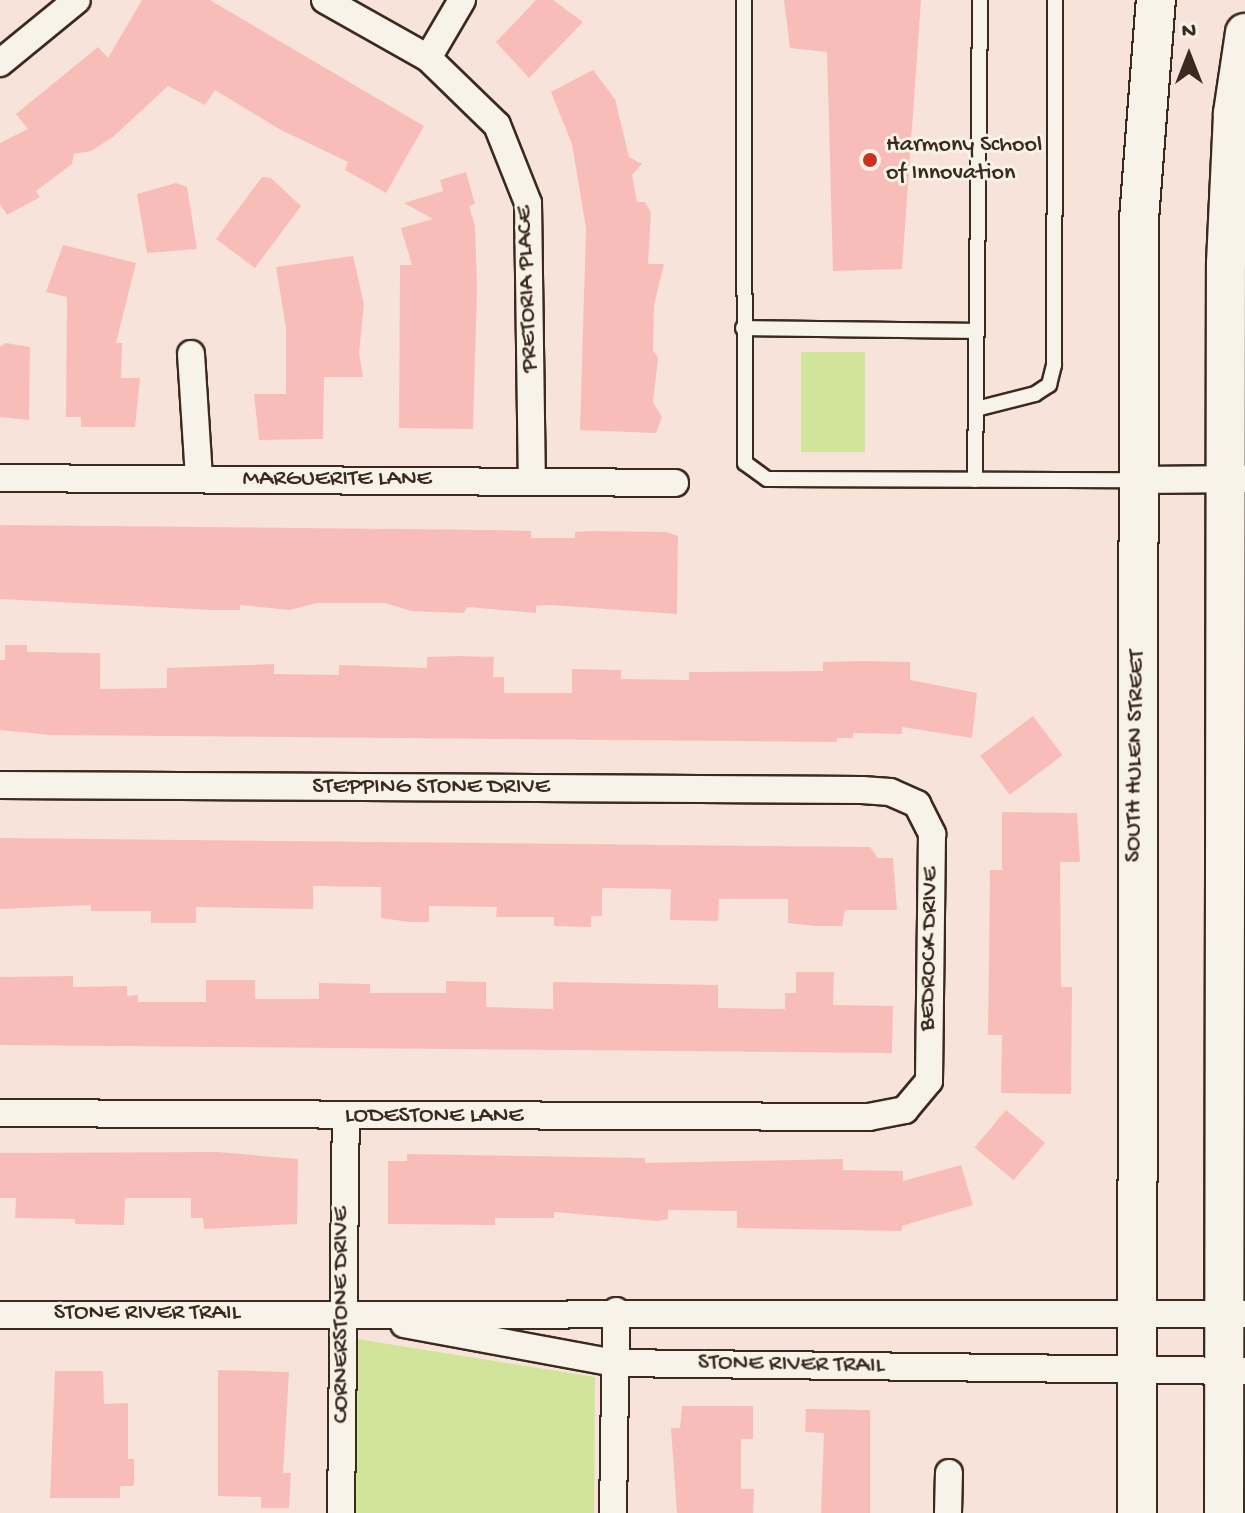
<!DOCTYPE html>
<style>
body{margin:0}
#map{position:relative;width:1245px;height:1513px;overflow:hidden;background:#f8e3da;font-family:"Gochi Hand",sans-serif}
div>[style]{position:absolute}
[style*='--x']{left:calc(var(--x)*1px);top:calc(var(--y)*1px);width:calc(var(--w)*1px);rotate:calc(var(--a)*1deg)}
.green>*{inset:0;background:#d0e59a;transform-origin:0 0}
.building>*{inset:0;background:#f9bdb9;transform-origin:0 0}
.roads{filter:drop-shadow(2px 0 #3b2a1e) drop-shadow(-2px 0 #3b2a1e) drop-shadow(0 2px #3b2a1e) drop-shadow(0 -2px #3b2a1e)}
.lane>*{height:14px;margin:-7px;padding:0 7px;transform-origin:7px;border-radius:7px;background:#f7f3e8}
.street>*{height:26px;margin:-13px;padding:0 13px;transform-origin:13px;border-radius:13px;background:#f7f3e8}
.secondary>*{height:38px;margin:-19px;padding:0 19px;transform-origin:19px;border-radius:19px;background:#f7f3e8}
.dots>*{width:22px;height:22px;translate:-50% -50%;box-sizing:border-box;border:4px solid #f7f3e8;border-radius:50%}
span{translate:-50% -50%;white-space:nowrap;text-align:center;line-height:1.15;-webkit-text-stroke:6px #f7f3e8;paint-order:stroke}
.poi-label{font-size:24px;color:#3b2a1e}
.left{translate:0 -50%;text-align:left}
.street-label{font-size:24px;color:#3b2a1e}
.north{position:absolute;left:1149px;top:16px;width:80px;height:80px;-webkit-text-stroke:6px #f7f3e8;paint-order:stroke;rotate:0deg;font-size:22px;font-weight:700;line-height:32px;text-align:center;color:#3b2a1e}
.north::after{content:'';display:block;margin:auto;width:28px;height:36px;background:#3b2a1e;clip-path:polygon(50% 0,100% 100%,50% 72%,0 100%)}
</style>
<div id="map">
<div class="green">
<div style="left:801px;top:352px;width:64px;height:100px"></div>
<div style="clip-path:polygon(357px 1339px,595px 1377px,594px 1513px,356px 1513px)"></div>
</div>
<div class="building">
<div style="clip-path:polygon(142px 0,210px 0,424px 126px,386px 193px,345px 170px,348px 162px,279px 129px,215px 90px,205px 105px,168px 86px,113px 137px,91px 151px,74px 154px,72px 164px,36px 191px,40px 197px,7px 215px,0 204px,0 143px,28px 129px,16px 114px,98px 47px,108px 58px)"></div>
<div style="clip-path:polygon(536px 0,553px 0,583px 22px,529px 78px,496px 42px)"></div>
<div style="clip-path:polygon(784px 0,921px 0,902px 269px,833px 271px,827px 52px,790px 48px)"></div>
<div style="clip-path:polygon(593px 70px,615px 99px,629px 157px,642px 164px,632px 175px,637px 202px,645px 202px,651px 213px,648px 264px,664px 264px,654px 305px,653px 350px,658px 358px,653px 402px,662px 417px,656px 433px,580px 430px,586px 228px,572px 144px,551px 92px)"></div>
<div style="clip-path:polygon(466px 172px,475px 204px,469px 206px,475px 226px,477px 288px,473px 429px,399px 428px,400px 265px,412px 265px,401px 228px,433px 219px,404px 203px,443px 191px,440px 180px)"></div>
<div style="clip-path:polygon(262px 177px,271px 178px,301px 206px,255px 268px,216px 239px)"></div>
<div style="clip-path:polygon(176px 183px,187px 187px,197px 249px,147px 253px,137px 194px)"></div>
<div style="clip-path:polygon(63px 245px,136px 263px,116px 343px,122px 343px,121px 378px,140px 378px,135px 427px,81px 427px,81px 417px,66px 417px,67px 297px,46px 292px)"></div>
<div style="clip-path:polygon(353px 256px,364px 304px,359px 353px,363px 377px,324px 377px,323px 439px,259px 440px,254px 394px,286px 394px,286px 328px,276px 267px)"></div>
<div style="clip-path:polygon(6px 343px,30px 347px,29px 420px,0 417px,0 347px)"></div>
<div style="clip-path:polygon(0 525px,493px 530px,531px 531px,531px 538px,575px 538px,575px 532px,592px 531px,666px 532px,678px 536px,677px 614px,551px 605px,536px 606px,536px 613px,468px 607px,463px 613px,411px 611px,385px 603px,317px 603px,290px 610px,240px 605px,240px 610px,212px 610px,0 599px)"></div>
<div style="clip-path:polygon(5px 645px,27px 645px,27px 652px,100px 653px,100px 689px,167px 688px,167px 668px,274px 664px,274px 674px,339px 675px,339px 665px,427px 668px,427px 657px,457px 656px,494px 657px,493px 677px,504px 677px,504px 693px,572px 693px,572px 669px,621px 670px,621px 679px,689px 680px,689px 672px,823px 671px,823px 662px,863px 661px,910px 662px,910px 680px,977px 693px,972px 738px,902px 727px,902px 734px,853px 733px,853px 738px,837px 738px,837px 742px,51px 735px,0 730px,0 660px,5px 660px)"></div>
<div style="left:1033px;top:716px;width:49px;height:66px;rotate:53deg"></div>
<div style="clip-path:polygon(1002px 812px,1077px 813px,1080px 862px,1060px 862px,1061px 987px,1072px 987px,1071px 1094px,1001px 1093px,1002px 1035px,988px 1035px,990px 870px,1002px 870px)"></div>
<div style="clip-path:polygon(0 838px,870px 847px,878px 858px,893px 858px,897px 910px,845px 910px,842px 926px,814px 926px,788px 923px,788px 899px,719px 899px,718px 921px,670px 920px,671px 889px,602px 888px,602px 916px,591px 916px,591px 927px,554px 926px,554px 917px,496px 917px,497px 907px,429px 906px,429px 922px,410px 922px,381px 918px,381px 887px,313px 886px,313px 909px,196px 907px,196px 923px,151px 923px,151px 911px,91px 911px,91px 905px,0 909px)"></div>
<div style="clip-path:polygon(796px 972px,834px 972px,833px 1005px,893px 1006px,892px 1053px,0 1045px,0 977px,73px 976px,73px 987px,127px 986px,127px 996px,138px 995px,138px 1002px,206px 1002px,206px 980px,255px 980px,255px 999px,319px 999px,319px 983px,370px 984px,370px 993px,446px 993px,446px 981px,486px 982px,486px 1007px,553px 1009px,553px 982px,718px 985px,718px 1008px,785px 1009px,785px 993px,796px 993px)"></div>
<div style="left:1006px;top:1110px;width:51px;height:49px;rotate:40deg"></div>
<div style="clip-path:polygon(218px 1152px,298px 1159px,297px 1224px,204px 1229px,203px 1218px,191px 1218px,191px 1198px,125px 1198px,124px 1225px,75px 1224px,75px 1219px,15px 1218px,16px 1198px,0 1198px,0 1153px)"></div>
<div style="clip-path:polygon(407px 1154px,645px 1158px,645px 1163px,843px 1159px,843px 1170px,903px 1171px,903px 1181px,961px 1165px,973px 1205px,902px 1226px,902px 1231px,737px 1228px,737px 1211px,668px 1210px,668px 1219px,658px 1221px,554px 1212px,554px 1218px,495px 1218px,495px 1225px,388px 1224px,388px 1161px,407px 1161px)"></div>
<div style="clip-path:polygon(218px 1370px,289px 1372px,283px 1473px,291px 1473px,289px 1508px,261px 1508px,261px 1497px,218px 1496px)"></div>
<div style="clip-path:polygon(55px 1371px,103px 1371px,104px 1404px,128px 1403px,128px 1459px,134px 1459px,134px 1486px,120px 1486px,120px 1498px,50px 1498px)"></div>
<div style="clip-path:polygon(682px 1406px,753px 1406px,753px 1439px,741px 1439px,741px 1489px,754px 1489px,753px 1513px,677px 1513px,671px 1428px,680px 1428px)"></div>
<div style="clip-path:polygon(806px 1409px,870px 1410px,870px 1513px,821px 1513px,824px 1433px,805px 1432px)"></div>
</div>
<div class="roads">
<div class="lane">
<div style="--x:744;--y:0;--w:463;--a:89.9"></div>
<div style="--x:745;--y:463;--w:27;--a:36"></div>
<div style="--x:767;--y:479;--w:369;--a:0.2"></div>
<div style="--x:743;--y:328;--w:233;--a:0.7"></div>
<div style="--x:976;--y:409;--w:61;--a:-14.3"></div>
<div style="--x:1035;--y:394;--w:17;--a:-33"></div>
<div style="--x:1049;--y:385;--w:21;--a:-76"></div>
<div style="--x:1054;--y:365;--w:365;--a:-89.8"></div>
<div style="--x:975;--y:480;--w:480;--a:-89.4"></div>
</div>
<div class="street">
<div style="--x:325;--y:0;--w:118;--a:29.4"></div>
<div style="--x:428;--y:58;--w:96;--a:44.2"></div>
<div style="--x:497;--y:125;--w:84;--a:68.3"></div>
<div style="--x:528;--y:203;--w:279;--a:89.2"></div>
<div style="--x:428;--y:58;--w:67;--a:-59.6"></div>
<div style="--x:0;--y:63;--w:99;--a:-39.3"></div>
<div style="--x:191;--y:354;--w:125;--a:86.3"></div>
<div style="--x:0;--y:478;--w:675;--a:0.42"></div>
<div style="--x:1140;--y:480;--w:105;--a:-0.5"></div>
<div style="--x:0;--y:785;--w:862;--a:0.33"></div>
<div style="--x:862;--y:790;--w:28;--a:4"></div>
<div style="--x:890;--y:792;--w:30;--a:24"></div>
<div style="--x:917;--y:804;--w:34;--a:63"></div>
<div style="--x:932;--y:834;--w:247;--a:90.7"></div>
<div style="--x:929;--y:1081;--w:38;--a:130"></div>
<div style="--x:905;--y:1110;--w:37;--a:169"></div>
<div style="--x:869;--y:1117;--w:869;--a:-179.74"></div>
<div style="--x:0;--y:1315;--w:1245;--a:-0.05"></div>
<div style="--x:404;--y:1324;--w:215;--a:10.5"></div>
<div style="--x:615;--y:1363;--w:630;--a:0.73"></div>
<div style="--x:341;--y:1513;--w:396;--a:-89.3"></div>
<div style="--x:613;--y:1513;--w:202;--a:-89.1"></div>
<div style="--x:948;--y:1513;--w:40;--a:-88.6"></div>
</div>
<div class="secondary">
<div style="--x:1137;--y:1513;--w:1294;--a:-89.91"></div>
<div style="--x:1139;--y:219;--w:220;--a:-85.6"></div>
<div style="--x:1224;--y:1513;--w:1250;--a:-89.91"></div>
<div style="--x:1226;--y:263;--w:150;--a:-87.3"></div>
<div style="--x:1233;--y:113;--w:81;--a:-81.5"></div>
</div>
</div>
<div class="dots">
<div style="left:870px;top:160px;background:#c8321e"></div>
</div>
<div class="poi-label">
<span class="left" style="left:886px;top:160px">Harmony School<br>of Innovation</span>
</div>
<div class="street-label">
<span style="left:528px;top:289px;rotate:-92deg">PRETORIA PLACE</span>
<span style="left:337px;top:480px">MARGUERITE LANE</span>
<span style="left:1136px;top:756px;rotate:-89deg">SOUTH HULEN STREET</span>
<span style="left:431px;top:788px">STEPPING STONE DRIVE</span>
<span style="left:930px;top:949px;rotate:-89deg">BEDROCK DRIVE</span>
<span style="left:434px;top:1117px">LODESTONE LANE</span>
<span style="left:147px;top:1314px">STONE RIVER TRAIL</span>
<span style="left:342px;top:1315px;rotate:-90deg">CORNERSTONE DRIVE</span>
<span style="left:791px;top:1365px;rotate:1deg">STONE RIVER TRAIL</span>
</div>
<div class="north">N</div>
</div>
